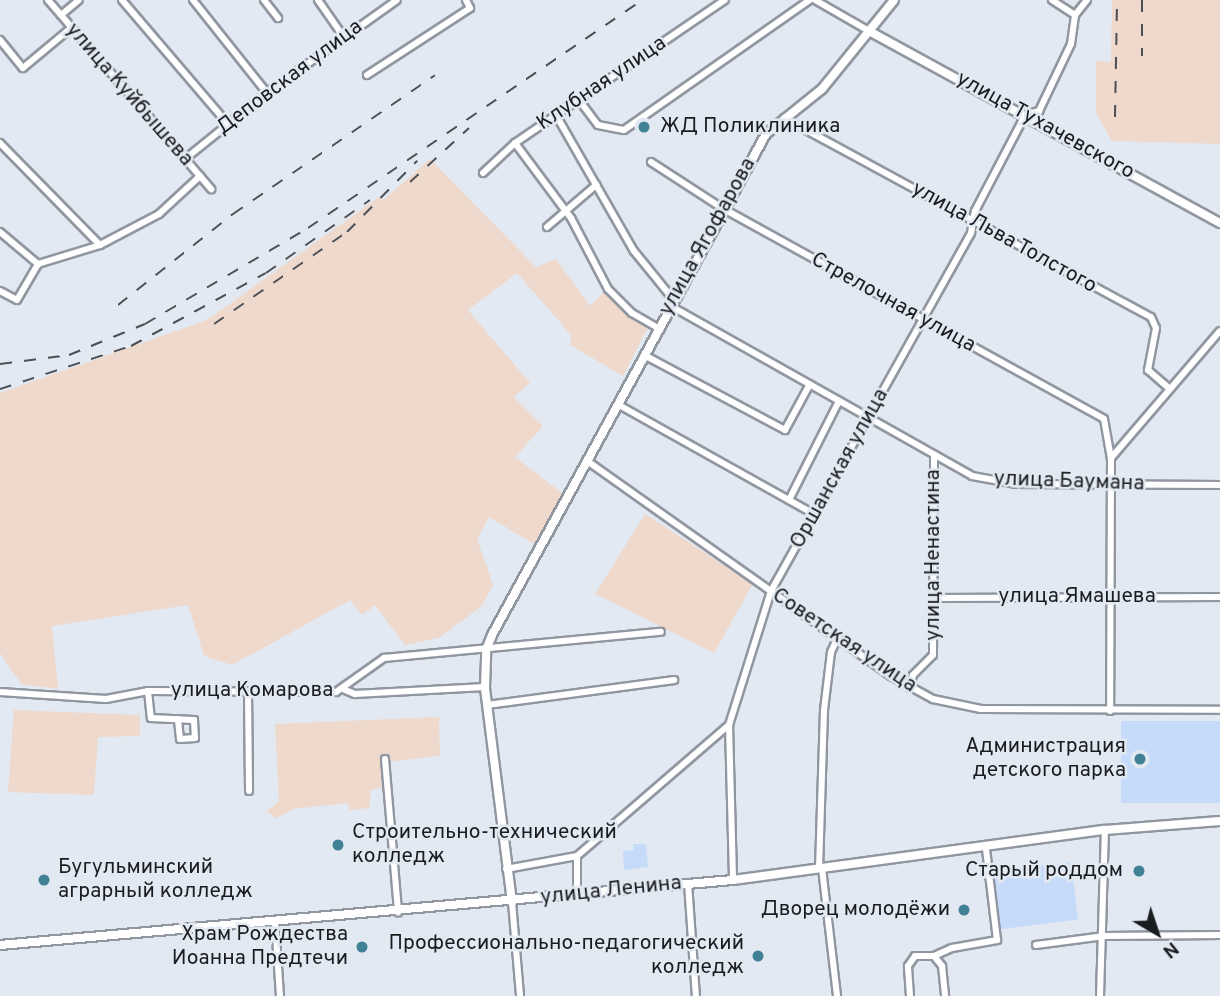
<!DOCTYPE html>
<meta charset="utf-8">
<style>
body{margin:0}
#map{position:relative;width:1220px;height:996px;overflow:hidden;background:#e2e9f2;font-family:Overpass,sans-serif}
div>[style]{position:absolute}
[style*='--x']{left:calc(var(--x)*1px);top:calc(var(--y)*1px);width:calc(var(--w)*1px);rotate:calc(var(--a)*1deg)}
.industrial>*{inset:0;background:#efd9cc}
.green>*{inset:0;background:#c5dbf9;transform-origin:0 0}
.roads{filter:drop-shadow(2px 0 #9197a0) drop-shadow(-2px 0 #9197a0) drop-shadow(0 2px #9197a0) drop-shadow(0 -2px #9197a0)}
.minor>*{height:6px;margin:-3px;padding:0 3px;transform-origin:3px;border-radius:3px;background:#fff}
.major>*{height:8px;margin:-4px;padding:0 4px;transform-origin:4px;border-radius:4px;background:#fff}
.rail>*{height:2px;margin-top:-1px;transform-origin:0;background:repeating-linear-gradient(90deg,#4c4f54 0 12px,transparent 0 24px)}
.dots>*{width:19px;height:19px;translate:-50% -50%;box-sizing:border-box;border:4px solid #e2e9f2;border-radius:50%}
span{translate:-50% -50%;white-space:nowrap;text-align:center;line-height:1.15;-webkit-text-stroke:5px #e2e9f2;paint-order:stroke}
.street-label{font-size:21px;color:#1a1d20}
.poi-label{font-size:21px;color:#1a1d20}
.left{translate:0 -50%;text-align:left}
.right{translate:-100% -50%;text-align:right}
.north{position:absolute;left:1122px;top:898px;width:70px;height:70px;-webkit-text-stroke:5px #e2e9f2;paint-order:stroke;rotate:141deg;font-size:19px;font-weight:700;line-height:28px;text-align:center;color:#1a1d20}
.north::after{content:'';display:block;margin:auto;width:24px;height:32px;background:#1a1d20;clip-path:polygon(50% 0,100% 100%,50% 72%,0 100%)}
</style>
<div id="map">
<div class="industrial">
<div style="clip-path:polygon(1112px 0,1220px 0,1220px 144px,1112px 141px,1096px 113px,1096px 61px,1111px 62px)"></div>
<div style="clip-path:polygon(430px 159px,536px 267px,556px 259px,590px 306px,606px 290px,649px 325px,623px 376px,570px 345px,571px 335px,517px 273px,468px 310px,530px 383px,514px 397px,543px 426px,515px 457px,563px 494px,534px 544px,489px 517px,477px 539px,493px 585px,482px 606px,439px 638px,405px 645px,375px 605px,362px 615px,350px 600px,232px 665px,204px 656px,188px 605px,52px 626px,58px 689px,21px 684px,0 653px,0 393px,207px 320px,379px 197px,383px 200px)"></div>
<div style="clip-path:polygon(645px 514px,753px 584px,714px 653px,595px 594px)"></div>
<div style="clip-path:polygon(14px 710px,140px 715px,140px 736px,98px 737px,94px 795px,8px 792px)"></div>
<div style="clip-path:polygon(439px 717px,440px 756px,387px 762px,389px 786px,371px 790px,369px 808px,350px 810px,347px 803px,294px 809px,275px 818px,267px 811px,279px 801px,275px 724px)"></div>
</div>
<div class="green">
<div style="left:1121px;top:721px;width:99px;height:82px"></div>
<div style="clip-path:polygon(633px 844px,646px 844px,648px 867px,624px 870px,623px 851px,634px 850px)"></div>
<div style="left:1071px;top:862px;width:58px;height:79px;rotate:83deg"></div>
</div>
<div class="roads">
<div class="minor">
<div style="--x:48;--y:0;--w:250;--a:49.2"></div>
<div style="--x:122;--y:0;--w:163;--a:49.5"></div>
<div style="--x:193;--y:0;--w:119;--a:51.5"></div>
<div style="--x:264;--y:0;--w:23;--a:52"></div>
<div style="--x:318;--y:0;--w:44;--a:55.2"></div>
<div style="--x:815;--y:0;--w:62;--a:29.9"></div>
<div style="--x:1052;--y:0;--w:27;--a:33"></div>
<div style="--x:61;--y:15;--w:23;--a:-40"></div>
<div style="--x:1075;--y:15;--w:19;--a:-51"></div>
<div style="--x:0;--y:40;--w:36;--a:51"></div>
<div style="--x:23;--y:68;--w:62;--a:-39.8"></div>
<div style="--x:367;--y:75;--w:123;--a:-33"></div>
<div style="--x:470;--y:8;--w:9;--a:-117"></div>
<div style="--x:579;--y:100;--w:31;--a:53"></div>
<div style="--x:598;--y:125;--w:26;--a:11"></div>
<div style="--x:624;--y:130;--w:227;--a:-35"></div>
<div style="--x:556;--y:115;--w:157;--a:60.2"></div>
<div style="--x:634;--y:251;--w:62;--a:50.9"></div>
<div style="--x:784;--y:118;--w:417;--a:28.5"></div>
<div style="--x:1151;--y:317;--w:12;--a:66"></div>
<div style="--x:1156;--y:328;--w:43;--a:100.8"></div>
<div style="--x:1148;--y:370;--w:28;--a:41"></div>
<div style="--x:0;--y:143;--w:143;--a:45.6"></div>
<div style="--x:515;--y:143;--w:94;--a:53.3"></div>
<div style="--x:571;--y:218;--w:80;--a:62.5"></div>
<div style="--x:608;--y:289;--w:34;--a:45"></div>
<div style="--x:632;--y:313;--w:30;--a:30"></div>
<div style="--x:185;--y:159;--w:107;--a:-38.9"></div>
<div style="--x:268;--y:92;--w:158;--a:-35.5"></div>
<div style="--x:651;--y:162;--w:85;--a:32.9"></div>
<div style="--x:722;--y:208;--w:436;--a:28.9"></div>
<div style="--x:1104;--y:419;--w:40;--a:80"></div>
<div style="--x:1111;--y:458;--w:253;--a:90.2"></div>
<div style="--x:483;--y:173;--w:44;--a:-43.2"></div>
<div style="--x:515;--y:143;--w:254;--a:-34.3"></div>
<div style="--x:547;--y:227;--w:65;--a:-40.6"></div>
<div style="--x:0;--y:232;--w:50;--a:40.1"></div>
<div style="--x:0;--y:291;--w:19;--a:28"></div>
<div style="--x:17;--y:300;--w:42;--a:-59.7"></div>
<div style="--x:38;--y:264;--w:65;--a:-17"></div>
<div style="--x:100;--y:245;--w:67;--a:-27.7"></div>
<div style="--x:159;--y:214;--w:56;--a:-42.8"></div>
<div style="--x:669;--y:305;--w:348;--a:29.4"></div>
<div style="--x:972;--y:476;--w:45;--a:10.3"></div>
<div style="--x:1016;--y:484;--w:204;--a:0.3"></div>
<div style="--x:644;--y:355;--w:160;--a:28"></div>
<div style="--x:785;--y:430;--w:52;--a:-61.5"></div>
<div style="--x:619;--y:405;--w:223;--a:29.2"></div>
<div style="--x:1111;--y:458;--w:167;--a:-49.4"></div>
<div style="--x:590;--y:463;--w:369;--a:35.3"></div>
<div style="--x:891;--y:676;--w:48;--a:28.7"></div>
<div style="--x:933;--y:699;--w:49;--a:11.8"></div>
<div style="--x:981;--y:709;--w:239;--a:0.2"></div>
<div style="--x:789;--y:500;--w:111;--a:-63.2"></div>
<div style="--x:935;--y:598;--w:285;--a:-0.2"></div>
<div style="--x:910;--y:688;--w:13;--a:-77"></div>
<div style="--x:913;--y:675;--w:28;--a:-45"></div>
<div style="--x:933;--y:655;--w:200;--a:-89.7"></div>
<div style="--x:345;--y:690;--w:11;--a:22"></div>
<div style="--x:355;--y:694;--w:130;--a:-3.1"></div>
<div style="--x:148;--y:691;--w:27;--a:84"></div>
<div style="--x:151;--y:718;--w:43;--a:2.7"></div>
<div style="--x:194;--y:720;--w:18;--a:87"></div>
<div style="--x:195;--y:738;--w:15;--a:176"></div>
<div style="--x:180;--y:739;--w:20;--a:-96"></div>
<div style="--x:0;--y:692;--w:106;--a:3.8"></div>
<div style="--x:106;--y:699;--w:43;--a:-10.8"></div>
<div style="--x:148;--y:691;--w:188;--a:0.3"></div>
<div style="--x:336;--y:692;--w:59;--a:-35.3"></div>
<div style="--x:384;--y:658;--w:278;--a:-5.4"></div>
<div style="--x:248;--y:692;--w:99;--a:89.4"></div>
<div style="--x:487;--y:705;--w:189;--a:-7.6"></div>
<div style="--x:729;--y:725;--w:155;--a:88.5"></div>
<div style="--x:385;--y:759;--w:154;--a:85.1"></div>
<div style="--x:822;--y:868;--w:129;--a:83.3"></div>
<div style="--x:506;--y:869;--w:72;--a:-10.4"></div>
<div style="--x:819;--y:869;--w:159;--a:-88.2"></div>
<div style="--x:824;--y:710;--w:58;--a:-83.1"></div>
<div style="--x:831;--y:652;--w:17;--a:-65"></div>
<div style="--x:688;--y:883;--w:113;--a:86"></div>
<div style="--x:577;--y:895;--w:39;--a:-90"></div>
<div style="--x:577;--y:856;--w:201;--a:-40.8"></div>
<div style="--x:729;--y:725;--w:140;--a:-72.6"></div>
<div style="--x:771;--y:591;--w:410;--a:-60.8"></div>
<div style="--x:971;--y:233;--w:22;--a:-80"></div>
<div style="--x:975;--y:211;--w:99;--a:-62.4"></div>
<div style="--x:1021;--y:123;--w:9;--a:-63"></div>
<div style="--x:1025;--y:115;--w:15;--a:-16"></div>
<div style="--x:1039;--y:111;--w:74;--a:-64.5"></div>
<div style="--x:1071;--y:44;--w:29;--a:-82"></div>
<div style="--x:512;--y:902;--w:94;--a:85.1"></div>
<div style="--x:275;--y:921;--w:75;--a:86.2"></div>
<div style="--x:1036;--y:945;--w:69;--a:-7.5"></div>
<div style="--x:1104;--y:936;--w:116;--a:-0.5"></div>
<div style="--x:934;--y:956;--w:13;--a:51"></div>
<div style="--x:942;--y:966;--w:30;--a:84"></div>
<div style="--x:910;--y:996;--w:30;--a:-94"></div>
<div style="--x:908;--y:966;--w:12;--a:-55"></div>
<div style="--x:915;--y:956;--w:19;--a:0"></div>
<div style="--x:934;--y:956;--w:20;--a:-24"></div>
<div style="--x:952;--y:948;--w:46;--a:-10.1"></div>
<div style="--x:997;--y:940;--w:92;--a:-96.9"></div>
<div style="--x:1100;--y:996;--w:166;--a:-88.3"></div>
</div>
<div class="major">
<div style="--x:869;--y:31;--w:400;--a:28.7"></div>
<div style="--x:512;--y:902;--w:217;--a:-97.2"></div>
<div style="--x:485;--y:687;--w:37;--a:-88"></div>
<div style="--x:486;--y:650;--w:16;--a:-68"></div>
<div style="--x:492;--y:635;--w:571;--a:-61.33"></div>
<div style="--x:766;--y:134;--w:72;--a:-38.8"></div>
<div style="--x:822;--y:89;--w:114;--a:-51"></div>
<div style="--x:0;--y:945;--w:736;--a:-5.07"></div>
<div style="--x:733;--y:880;--w:375;--a:-7.7"></div>
<div style="--x:1105;--y:830;--w:115;--a:-4.5"></div>
</div>
</div>
<div class="rail">
<div style="--x:1142;--y:0;--w:56;--a:90"></div>
<div style="--x:1115;--y:117;--w:117;--a:-89"></div>
<div style="--x:410;--y:182;--w:80;--a:-42.5"></div>
<div style="--x:118;--y:305;--w:147;--a:-38.4"></div>
<div style="--x:233;--y:214;--w:245;--a:-34.5"></div>
<div style="--x:214;--y:324;--w:162;--a:-34.7"></div>
<div style="--x:347;--y:232;--w:100;--a:-45.4"></div>
<div style="--x:0;--y:364;--w:70;--a:-7.4"></div>
<div style="--x:69;--y:355;--w:82;--a:-22.2"></div>
<div style="--x:145;--y:324;--w:189;--a:-30.5"></div>
<div style="--x:308;--y:228;--w:404;--a:-34.3"></div>
<div style="--x:0;--y:389;--w:138;--a:-18.2"></div>
<div style="--x:131;--y:346;--w:153;--a:-28.4"></div>
<div style="--x:266;--y:273;--w:127;--a:-35.1"></div>
</div>
<div class="dots">
<div style="left:644px;top:127px;background:#418195"></div>
<div style="left:1140px;top:759px;background:#418195"></div>
<div style="left:338px;top:845px;background:#418195"></div>
<div style="left:1139px;top:871px;background:#418195"></div>
<div style="left:44px;top:880px;background:#418195"></div>
<div style="left:964px;top:910px;background:#418195"></div>
<div style="left:362px;top:947px;background:#418195"></div>
<div style="left:758px;top:956px;background:#418195"></div>
</div>
<div class="street-label">
<span style="left:290px;top:78px;rotate:-37deg">Деповская улица</span>
<span style="left:602px;top:84px;rotate:-34deg">Клубная улица</span>
<span style="left:129px;top:95px;rotate:49deg">улица Куйбышева</span>
<span style="left:1045px;top:126px;rotate:29deg">улица Тухачевского</span>
<span style="left:708px;top:237px;rotate:-61deg">улица Ягофарова</span>
<span style="left:1004px;top:238px;rotate:29deg">улица Льва Толстого</span>
<span style="left:893px;top:303px;rotate:29deg">Стрелочная улица</span>
<span style="left:840px;top:469px;rotate:-61deg">Оршанская улица</span>
<span style="left:1069px;top:482px;rotate:2deg">улица Баумана</span>
<span style="left:934px;top:555px;rotate:-90deg">улица Ненастина</span>
<span style="left:1077px;top:597px">улица Ямашева</span>
<span style="left:844px;top:641px;rotate:34deg">Советская улица</span>
<span style="left:252px;top:691px">улица Комарова</span>
<span style="left:611px;top:891px;rotate:-6deg">улица Ленина</span>
</div>
<div class="poi-label">
<span class="left" style="left:660px;top:127px">ЖД Поликлиника</span>
<span class="right" style="left:1126px;top:759px">Администрация<br>детского парка</span>
<span class="left" style="left:352px;top:845px">Строительно-технический<br>колледж</span>
<span class="left" style="left:58px;top:880px">Бугульминский<br>аграрный колледж</span>
<span class="right" style="left:1123px;top:871px">Старый роддом</span>
<span class="right" style="left:950px;top:910px">Дворец молодёжи</span>
<span class="right" style="left:348px;top:947px">Храм Рождества<br>Иоанна Предтечи</span>
<span class="right" style="left:744px;top:956px">Профессионально-педагогический<br>колледж</span>
</div>
<div class="north">N</div>
</div>
